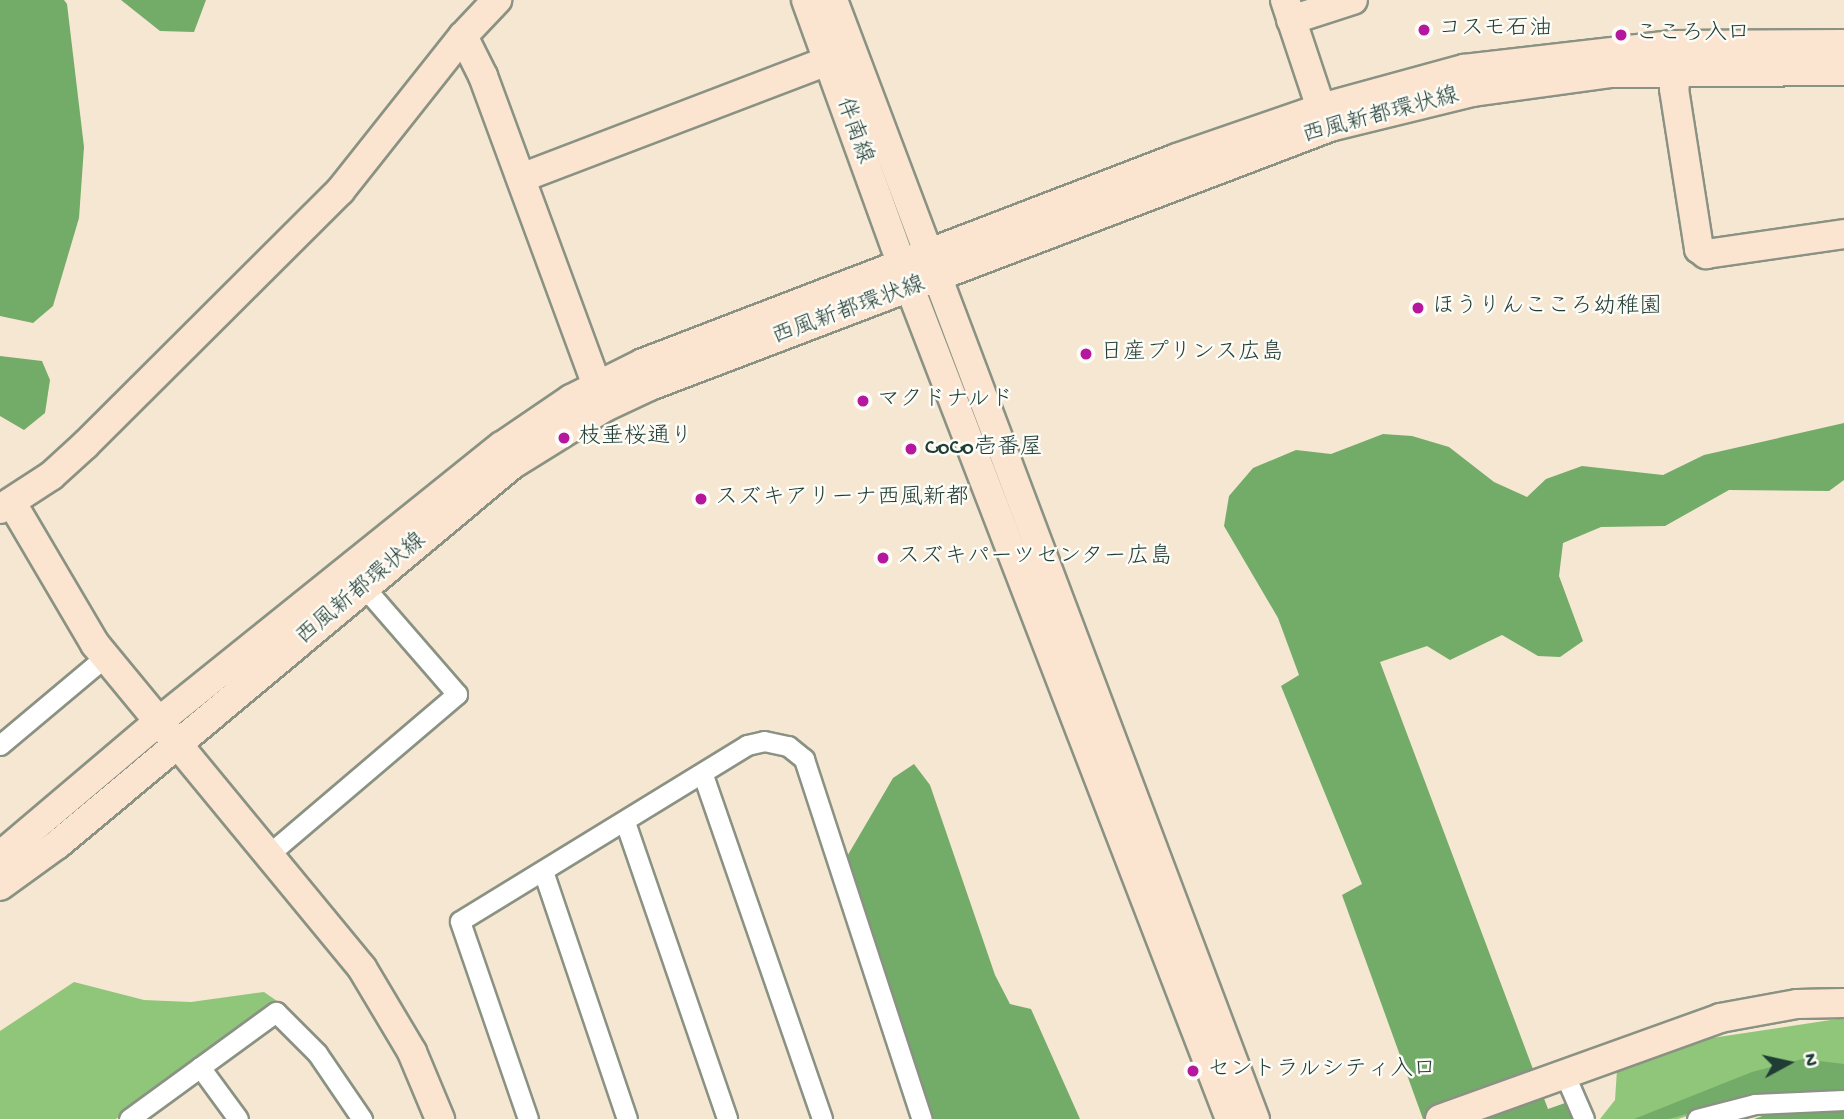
<!DOCTYPE html>
<meta charset="utf-8">
<style>
body{margin:0}
#map{position:relative;width:1844px;height:1119px;overflow:hidden;background:#f6e7d2;font-family:"Gochi Hand","Klee One",sans-serif}
div>[style]{position:absolute}
[style*='--x']{left:calc(var(--x)*1px);top:calc(var(--y)*1px);width:calc(var(--w)*1px);rotate:calc(var(--a)*1deg)}
.green>*{inset:0;background:#8fc679}
.forest>*{inset:0;background:#73ab69}
.roads{filter:drop-shadow(2px 0 #8a9283) drop-shadow(-2px 0 #8a9283) drop-shadow(0 2px #8a9283) drop-shadow(0 -2px #8a9283)}
.street>*{height:19px;margin:-9.5px;padding:0 9.5px;transform-origin:9.5px;border-radius:9.5px;background:#fff}
.secondary>*{height:28px;margin:-14px;padding:0 14px;transform-origin:14px;border-radius:14px;background:#fce5d0}
.dots>*{width:19px;height:19px;translate:-50% -50%;box-sizing:border-box;border:4px solid #fdfcf7;border-radius:50%}
span{translate:-50% -50%;white-space:nowrap;text-align:center;line-height:1.15;-webkit-text-stroke:5px #fdfcf7;paint-order:stroke}
.poi-label{font-size:23px;color:#1f3d34}
.left{translate:0 -50%;text-align:left}
.street-label{font-size:23px;color:#1f3d34}
.north{position:absolute;left:1753px;top:1028px;width:70px;height:70px;-webkit-text-stroke:5px #fdfcf7;paint-order:stroke;rotate:82deg;font-size:19px;font-weight:700;line-height:28px;text-align:center;color:#1f3d34}
.north::after{content:'';display:block;margin:auto;width:24px;height:32px;background:#1f3d34;clip-path:polygon(50% 0,100% 100%,50% 72%,0 100%)}
</style>
<div id="map">
<div class="green">
<div style="clip-path:polygon(74px 982px,144px 1000px,191px 1002px,264px 992px,277px 1001px,116px 1119px,0 1119px,0 1031px)"></div>
<div style="clip-path:polygon(1844px 1018px,1844px 1094px,1702px 1111px,1678px 1119px,1600px 1119px,1615px 1100px,1617px 1070px,1705px 1039px)"></div>
</div>
<div class="forest">
<div style="clip-path:polygon(0 0,64px 0,67px 4px,84px 147px,79px 218px,53px 306px,33px 323px,0 316px)"></div>
<div style="clip-path:polygon(121px 0,206px 0,194px 32px,160px 31px)"></div>
<div style="clip-path:polygon(0 356px,42px 361px,50px 380px,45px 413px,24px 430px,0 416px)"></div>
<div style="clip-path:polygon(1844px 423px,1844px 480px,1829px 491px,1729px 490px,1665px 526px,1601px 527px,1563px 543px,1559px 576px,1583px 641px,1560px 657px,1538px 656px,1502px 635px,1450px 660px,1427px 646px,1380px 662px,1548px 1109px,1568px 1102px,1575px 1119px,1423px 1119px,1342px 895px,1362px 884px,1281px 686px,1299px 675px,1278px 618px,1224px 526px,1229px 496px,1253px 468px,1296px 450px,1331px 454px,1383px 434px,1412px 436px,1449px 447px,1494px 482px,1527px 497px,1546px 479px,1582px 466px,1663px 475px,1704px 455px)"></div>
<div style="clip-path:polygon(914px 764px,930px 785px,995px 975px,1010px 1004px,1031px 1009px,1080px 1119px,932px 1119px,842px 865px,893px 778px)"></div>
<div style="clip-path:polygon(1803px 1059px,1844px 1064px,1844px 1092px,1743px 1098px,1669px 1119px,1634px 1119px,1752px 1072px)"></div>
<div style="clip-path:polygon(1844px 1110px,1844px 1119px,1754px 1119px,1768px 1114px)"></div>
</div>
<div class="roads">
<div class="street">
<div style="--x:0;--y:745;--w:137;--a:-40"></div>
<div style="--x:703;--y:775;--w:364;--a:70.9"></div>
<div style="--x:625;--y:822;--w:314;--a:71"></div>
<div style="--x:269;--y:854;--w:247;--a:-40.4"></div>
<div style="--x:457;--y:694;--w:140;--a:-131"></div>
<div style="--x:543;--y:871;--w:262;--a:71.3"></div>
<div style="--x:200;--y:1067;--w:64;--a:53.8"></div>
<div style="--x:1564;--y:1073;--w:50;--a:66.5"></div>
<div style="--x:129;--y:1119;--w:182;--a:-36.1"></div>
<div style="--x:276;--y:1012;--w:58;--a:45"></div>
<div style="--x:317;--y:1053;--w:80;--a:55.7"></div>
<div style="--x:528;--y:1119;--w:209;--a:-109"></div>
<div style="--x:460;--y:921;--w:337;--a:-31.5"></div>
<div style="--x:747;--y:745;--w:17;--a:-13"></div>
<div style="--x:764;--y:741;--w:25;--a:12"></div>
<div style="--x:788;--y:746;--w:21;--a:39"></div>
<div style="--x:804;--y:759;--w:379;--a:71.9"></div>
<div style="--x:1697;--y:1119;--w:60;--a:-14.5"></div>
<div style="--x:1755;--y:1104;--w:89;--a:-2.6"></div>
</div>
<div class="secondary">
<div style="--x:806;--y:0;--w:306;--a:70.1"></div>
<div style="--x:910;--y:288;--w:890;--a:68.94"></div>
<div style="--x:833;--y:0;--w:1196;--a:69.34"></div>
<div style="--x:1285;--y:0;--w:114;--a:71.6"></div>
<div style="--x:1291;--y:20;--w:65;--a:-17.9"></div>
<div style="--x:463;--y:36;--w:45;--a:63.4"></div>
<div style="--x:483;--y:76;--w:330;--a:69.8"></div>
<div style="--x:1677;--y:71;--w:18;--a:99"></div>
<div style="--x:1674;--y:89;--w:162;--a:81.1"></div>
<div style="--x:1699;--y:249;--w:9;--a:36"></div>
<div style="--x:1706;--y:254;--w:139;--a:-8.2"></div>
<div style="--x:521;--y:178;--w:329;--a:-20.9"></div>
<div style="--x:12;--y:503;--w:164;--a:59.5"></div>
<div style="--x:95;--y:644;--w:420;--a:50.5"></div>
<div style="--x:362;--y:968;--w:98;--a:59.2"></div>
<div style="--x:412;--y:1052;--w:73;--a:67.3"></div>
<div style="--x:0;--y:509;--w:61;--a:-32.9"></div>
<div style="--x:51;--y:476;--w:47;--a:-42.4"></div>
<div style="--x:86;--y:444;--w:359;--a:-44.9"></div>
<div style="--x:340;--y:191;--w:198;--a:-51.6"></div>
<div style="--x:463;--y:36;--w:50;--a:-46.6"></div>
<div style="--x:0;--y:856;--w:206;--a:-40.3"></div>
<div style="--x:157;--y:723;--w:442;--a:-38.8"></div>
<div style="--x:502;--y:446;--w:83;--a:-34.3"></div>
<div style="--x:571;--y:399;--w:80;--a:-26.6"></div>
<div style="--x:643;--y:363;--w:572;--a:-21"></div>
<div style="--x:1177;--y:158;--w:152;--a:-19.1"></div>
<div style="--x:1321;--y:108;--w:148;--a:-15.3"></div>
<div style="--x:1464;--y:69;--w:210;--a:-6.6"></div>
<div style="--x:1673;--y:45;--w:171;--a:-0.3"></div>
<div style="--x:0;--y:886;--w:72;--a:-35.9"></div>
<div style="--x:58;--y:844;--w:593;--a:-39.87"></div>
<div style="--x:513;--y:464;--w:108;--a:-31.8"></div>
<div style="--x:605;--y:407;--w:50;--a:-25"></div>
<div style="--x:650;--y:386;--w:728;--a:-20.85"></div>
<div style="--x:1330;--y:127;--w:147;--a:-13.8"></div>
<div style="--x:1473;--y:92;--w:140;--a:-7.8"></div>
<div style="--x:1612;--y:73;--w:232;--a:-0.5"></div>
<div style="--x:1440;--y:1119;--w:298;--a:-19.8"></div>
<div style="--x:1720;--y:1018;--w:78;--a:-10.3"></div>
<div style="--x:1797;--y:1004;--w:47;--a:-1.2"></div>
</div>
</div>
<div class="dots">
<div style="left:1424px;top:30px;background:#b5179e"></div>
<div style="left:1621px;top:35px;background:#b5179e"></div>
<div style="left:1418px;top:308px;background:#b5179e"></div>
<div style="left:1086px;top:354px;background:#b5179e"></div>
<div style="left:863px;top:401px;background:#b5179e"></div>
<div style="left:564px;top:438px;background:#b5179e"></div>
<div style="left:911px;top:449px;background:#b5179e"></div>
<div style="left:701px;top:499px;background:#b5179e"></div>
<div style="left:883px;top:558px;background:#b5179e"></div>
<div style="left:1193px;top:1071px;background:#b5179e"></div>
</div>
<div class="poi-label">
<span class="left" style="left:1438px;top:30px">コスモ石油</span>
<span class="left" style="left:1635px;top:35px">こころ入口</span>
<span class="left" style="left:1432px;top:308px">ほうりんこころ幼稚園</span>
<span class="left" style="left:1100px;top:354px">日産プリンス広島</span>
<span class="left" style="left:877px;top:401px">マクドナルド</span>
<span class="left" style="left:578px;top:438px">枝垂桜通り</span>
<span class="left" style="left:925px;top:449px">CoCo壱番屋</span>
<span class="left" style="left:715px;top:499px">スズキアリーナ西風新都</span>
<span class="left" style="left:897px;top:558px">スズキパーツセンター広島</span>
<span class="left" style="left:1207px;top:1071px">セントラルシティ入口</span>
</div>
<div class="street-label">
<span style="left:1381px;top:117px;rotate:-15deg">西風新都環状線</span>
<span style="left:853px;top:131px;rotate:70deg">伴南線</span>
<span style="left:849px;top:312px;rotate:-20deg">西風新都環状線</span>
<span style="left:362px;top:590px;rotate:-40deg">西風新都環状線</span>
</div>
<div class="north">N</div>
</div>
